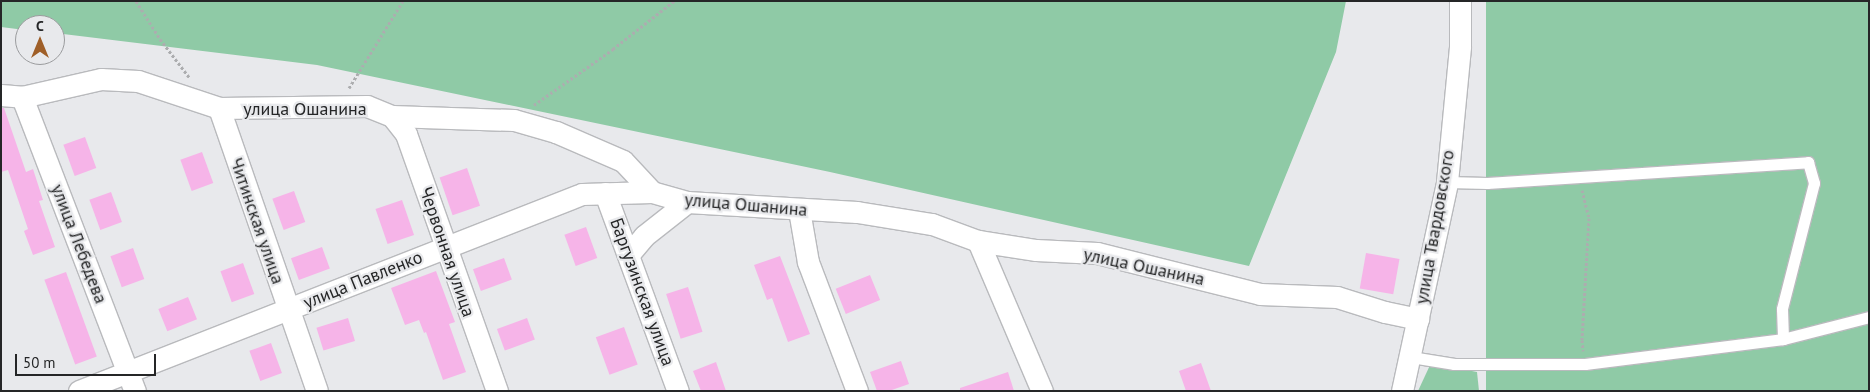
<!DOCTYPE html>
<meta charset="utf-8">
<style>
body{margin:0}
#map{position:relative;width:1870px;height:392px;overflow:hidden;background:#e8e9ec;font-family:"PT Sans",sans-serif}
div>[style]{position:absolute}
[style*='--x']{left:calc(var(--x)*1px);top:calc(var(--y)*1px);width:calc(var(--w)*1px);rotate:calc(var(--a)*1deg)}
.green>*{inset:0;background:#8fcaa6;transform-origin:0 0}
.building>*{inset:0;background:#f6b4e8;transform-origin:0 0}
.path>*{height:3px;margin-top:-1.5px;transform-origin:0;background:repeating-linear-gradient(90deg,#acadaf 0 2.5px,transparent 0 5px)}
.roads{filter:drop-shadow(1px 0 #b9babd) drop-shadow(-1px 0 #b9babd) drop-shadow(0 1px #b9babd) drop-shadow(0 -1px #b9babd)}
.lane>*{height:11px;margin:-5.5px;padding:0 5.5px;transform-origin:5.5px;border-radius:5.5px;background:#fff}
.street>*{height:21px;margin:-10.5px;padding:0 10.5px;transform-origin:10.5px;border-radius:10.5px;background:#fff}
span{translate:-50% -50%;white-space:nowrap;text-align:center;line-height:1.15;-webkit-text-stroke:4.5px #e8e9ec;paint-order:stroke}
.street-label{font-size:18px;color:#252627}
.frame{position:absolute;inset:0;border:2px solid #252627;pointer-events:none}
.north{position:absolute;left:15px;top:15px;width:50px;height:50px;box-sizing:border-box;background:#e8e9ec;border:1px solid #9a9b9d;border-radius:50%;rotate:0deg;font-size:14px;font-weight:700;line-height:20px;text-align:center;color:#252627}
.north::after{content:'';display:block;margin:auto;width:18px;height:22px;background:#9f5f28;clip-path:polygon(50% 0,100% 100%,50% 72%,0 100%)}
.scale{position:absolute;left:15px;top:354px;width:141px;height:22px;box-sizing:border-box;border:2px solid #252627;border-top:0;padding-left:6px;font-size:15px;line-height:18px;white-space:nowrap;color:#252627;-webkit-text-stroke:4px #e8e9ec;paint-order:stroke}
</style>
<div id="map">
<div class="green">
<div style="clip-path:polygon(1px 1px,1346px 1px,1336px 52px,1249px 266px,830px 172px,317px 65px,55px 33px,55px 25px,25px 25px,25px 30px,1px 27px)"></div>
<div style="left:1486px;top:1px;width:383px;height:390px"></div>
<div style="clip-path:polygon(1431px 363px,1477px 372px,1479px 391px,1418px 391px)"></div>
</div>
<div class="building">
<div style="clip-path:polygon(1px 108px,4px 108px,26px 172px,33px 169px,43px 200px,39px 201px,55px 247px,33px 255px,24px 231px,28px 229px,8px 170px,1px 172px)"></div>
<div style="left:85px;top:137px;width:33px;height:23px;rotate:70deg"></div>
<div style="left:202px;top:152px;width:33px;height:23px;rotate:70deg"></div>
<div style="left:467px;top:168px;width:40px;height:29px;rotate:71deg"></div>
<div style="left:294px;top:191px;width:33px;height:23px;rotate:70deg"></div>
<div style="left:111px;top:192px;width:32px;height:23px;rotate:70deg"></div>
<div style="left:402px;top:200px;width:37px;height:28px;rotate:71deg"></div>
<div style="left:586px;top:227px;width:33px;height:23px;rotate:70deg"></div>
<div style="left:322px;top:247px;width:23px;height:33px;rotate:70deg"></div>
<div style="left:133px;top:248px;width:33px;height:24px;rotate:70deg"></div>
<div style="left:1366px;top:253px;width:34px;height:36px;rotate:10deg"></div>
<div style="clip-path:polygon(780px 256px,810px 334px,788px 342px,772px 298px,767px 300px,754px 265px)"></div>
<div style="left:504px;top:258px;width:23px;height:33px;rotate:70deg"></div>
<div style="left:243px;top:263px;width:33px;height:24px;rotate:70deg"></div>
<div style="clip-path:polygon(436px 271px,455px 322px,449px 324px,466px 372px,443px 380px,426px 332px,424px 333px,419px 320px,405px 325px,391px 288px)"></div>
<div style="left:66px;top:272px;width:90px;height:23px;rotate:70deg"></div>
<div style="left:870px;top:275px;width:27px;height:37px;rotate:68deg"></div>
<div style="left:688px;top:287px;width:47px;height:23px;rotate:72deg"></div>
<div style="left:188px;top:297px;width:24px;height:32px;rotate:68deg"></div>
<div style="left:348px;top:318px;width:24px;height:33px;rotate:73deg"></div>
<div style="left:527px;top:318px;width:23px;height:32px;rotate:70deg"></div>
<div style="left:624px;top:327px;width:40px;height:30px;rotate:70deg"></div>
<div style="left:271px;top:343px;width:32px;height:23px;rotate:70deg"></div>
<div style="clip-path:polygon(901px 361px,909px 384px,889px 391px,877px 391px,870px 372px)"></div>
<div style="clip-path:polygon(716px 362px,726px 391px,701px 391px,693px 371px)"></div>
<div style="clip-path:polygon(1201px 363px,1211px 391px,1186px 391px,1179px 371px)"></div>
<div style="clip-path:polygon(1008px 372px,1014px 391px,960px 391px,960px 388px)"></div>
</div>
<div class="path">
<div style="--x:136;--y:1;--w:45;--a:57.7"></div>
<div style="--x:160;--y:39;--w:48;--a:52.7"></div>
<div style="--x:349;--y:88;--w:102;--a:-58.2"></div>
<div style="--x:534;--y:105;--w:97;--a:-35.3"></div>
<div style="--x:613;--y:49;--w:78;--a:-38.2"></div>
<div style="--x:1582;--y:190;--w:29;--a:76"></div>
<div style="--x:1589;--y:218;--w:122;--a:93.3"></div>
<div style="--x:1582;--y:340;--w:11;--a:85"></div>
</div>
<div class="roads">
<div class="lane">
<div style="--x:1447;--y:182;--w:40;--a:1.4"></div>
<div style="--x:1487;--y:183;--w:322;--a:-3.7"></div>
<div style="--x:1808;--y:162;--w:22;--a:74"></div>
<div style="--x:1814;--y:183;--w:130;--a:104.3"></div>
<div style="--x:1782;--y:309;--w:30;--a:88"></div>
<div style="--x:1411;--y:357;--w:44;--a:9.2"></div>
<div style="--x:1454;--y:364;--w:131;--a:0"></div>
<div style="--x:1585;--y:364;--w:200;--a:-7.2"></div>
<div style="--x:1783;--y:339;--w:89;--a:-14.3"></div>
</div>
<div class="street">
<div style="--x:1;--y:95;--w:21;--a:5"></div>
<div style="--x:22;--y:97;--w:81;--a:-12.8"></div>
<div style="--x:101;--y:79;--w:37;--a:3"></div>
<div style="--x:138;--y:81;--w:85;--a:18.4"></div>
<div style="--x:219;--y:108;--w:148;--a:-0.8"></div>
<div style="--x:367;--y:106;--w:27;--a:22"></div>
<div style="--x:392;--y:116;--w:122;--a:1.9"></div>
<div style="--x:514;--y:120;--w:44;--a:15.9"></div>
<div style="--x:556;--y:132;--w:73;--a:23.4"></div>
<div style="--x:623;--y:161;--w:42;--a:46.9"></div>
<div style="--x:652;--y:192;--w:36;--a:16"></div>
<div style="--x:687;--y:202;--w:170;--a:3.4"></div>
<div style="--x:857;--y:212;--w:76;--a:9.1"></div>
<div style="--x:932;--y:224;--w:49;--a:20.3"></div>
<div style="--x:978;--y:241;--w:59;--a:8.8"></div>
<div style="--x:1036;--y:250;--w:61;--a:2.8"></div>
<div style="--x:1097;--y:253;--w:168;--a:14.1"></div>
<div style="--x:1260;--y:294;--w:77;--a:2.2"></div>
<div style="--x:1337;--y:297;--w:50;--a:17.4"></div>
<div style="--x:1385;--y:312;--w:34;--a:12"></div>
<div style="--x:22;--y:97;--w:315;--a:69"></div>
<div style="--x:219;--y:108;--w:299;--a:70.9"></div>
<div style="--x:392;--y:116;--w:23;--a:52"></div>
<div style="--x:406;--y:134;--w:273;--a:70.5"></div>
<div style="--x:605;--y:193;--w:211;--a:69.8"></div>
<div style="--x:799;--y:210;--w:53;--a:80.2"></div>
<div style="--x:808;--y:262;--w:138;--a:69.2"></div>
<div style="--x:978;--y:241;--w:163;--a:66.9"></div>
<div style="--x:629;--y:254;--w:23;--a:-50"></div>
<div style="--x:644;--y:236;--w:55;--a:-38.3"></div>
<div style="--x:79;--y:391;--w:540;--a:-21.39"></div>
<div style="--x:582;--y:194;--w:70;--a:-1.6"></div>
<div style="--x:1402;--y:391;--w:214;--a:-77.8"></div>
<div style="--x:1447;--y:182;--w:137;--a:-84.5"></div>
<div style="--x:1460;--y:46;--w:45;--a:-90"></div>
</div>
</div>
<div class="street-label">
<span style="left:305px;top:109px">улица Ошанина</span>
<span style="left:746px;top:205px;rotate:5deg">улица Ошанина</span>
<span style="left:257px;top:221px;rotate:71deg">Читинская улица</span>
<span style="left:1435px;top:227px;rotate:-80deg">улица Твардовского</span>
<span style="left:79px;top:244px;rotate:69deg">улица Лебедева</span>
<span style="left:447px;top:252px;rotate:71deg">Червонная улица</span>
<span style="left:1144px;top:267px;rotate:12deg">улица Ошанина</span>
<span style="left:363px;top:280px;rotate:-22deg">улица Павленко</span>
<span style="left:642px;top:292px;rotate:70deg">Баргузинская улица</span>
</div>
<div class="frame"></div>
<div class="north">С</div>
<div class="scale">50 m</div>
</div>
